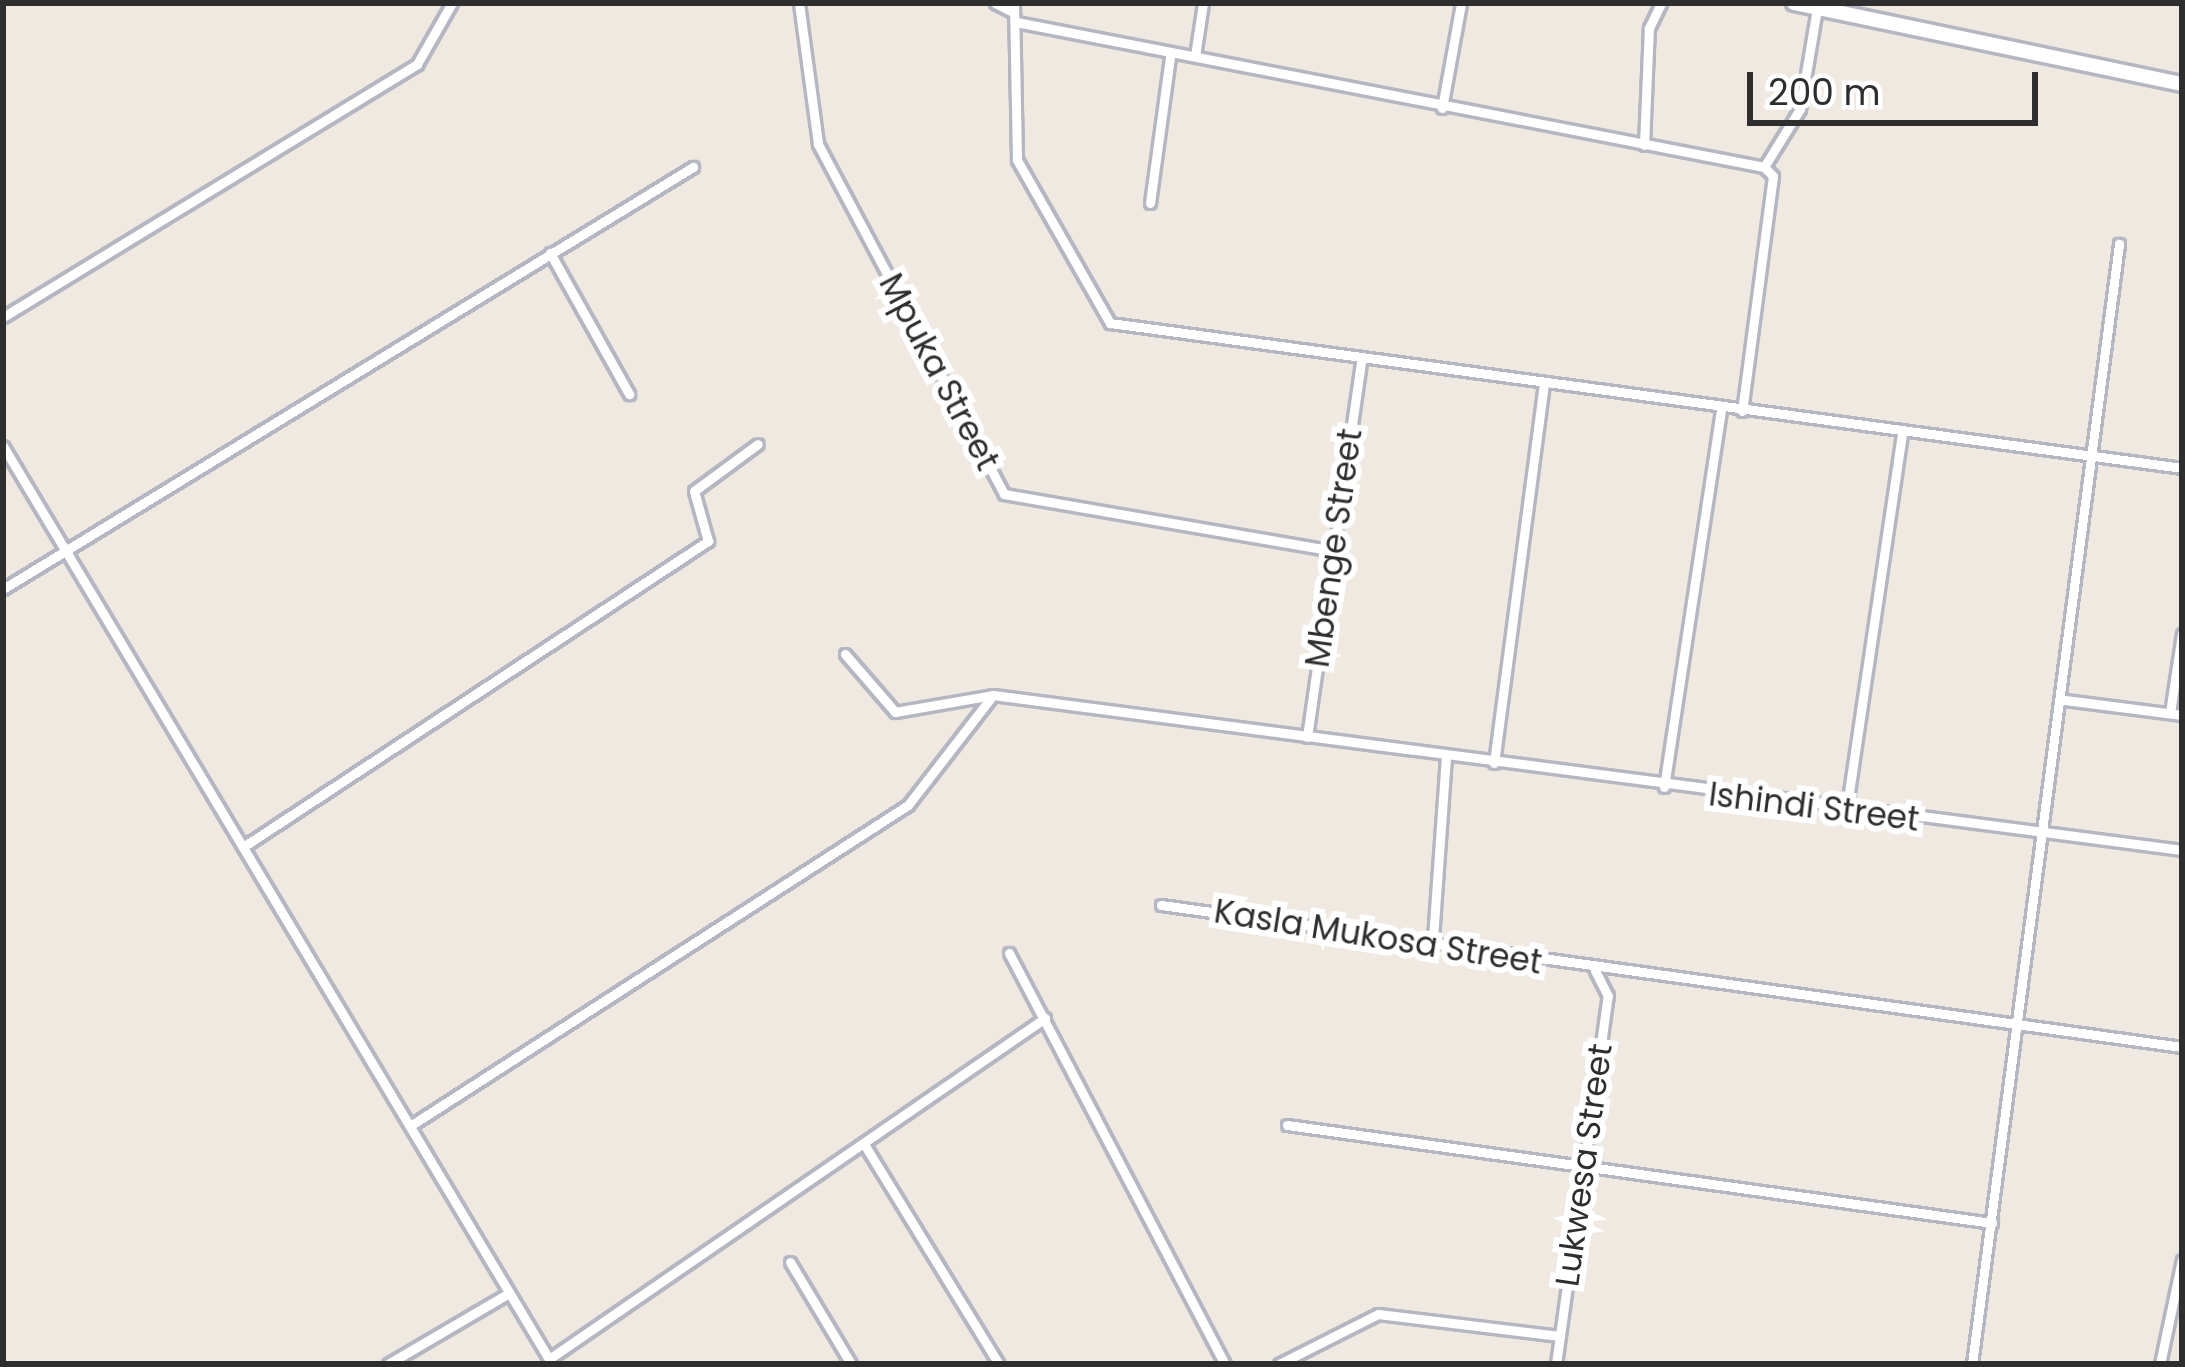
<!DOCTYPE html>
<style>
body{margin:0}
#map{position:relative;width:2185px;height:1367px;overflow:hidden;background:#efe9e1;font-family:Poppins,sans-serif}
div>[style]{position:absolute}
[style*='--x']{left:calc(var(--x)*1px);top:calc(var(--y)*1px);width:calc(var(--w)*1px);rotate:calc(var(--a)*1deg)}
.roads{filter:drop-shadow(3px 0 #b4b7c1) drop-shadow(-3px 0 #b4b7c1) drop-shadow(0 3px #b4b7c1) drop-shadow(0 -3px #b4b7c1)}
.street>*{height:9px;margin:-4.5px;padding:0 4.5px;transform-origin:4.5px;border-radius:4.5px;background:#fff}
.secondary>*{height:14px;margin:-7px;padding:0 7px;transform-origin:7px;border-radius:7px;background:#fff}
span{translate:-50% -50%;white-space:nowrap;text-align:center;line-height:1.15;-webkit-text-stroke:12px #fff;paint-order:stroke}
.street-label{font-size:33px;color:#2e2e2e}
.frame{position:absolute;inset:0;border:6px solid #2e2e2e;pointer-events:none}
.scale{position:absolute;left:1747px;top:72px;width:291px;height:54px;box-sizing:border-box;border:6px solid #2e2e2e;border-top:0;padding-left:15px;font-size:36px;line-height:42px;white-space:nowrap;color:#2e2e2e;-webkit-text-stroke:9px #fff;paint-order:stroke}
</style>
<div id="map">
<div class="roads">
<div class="street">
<div style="--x:799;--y:3;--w:142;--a:82.3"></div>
<div style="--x:818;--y:144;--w:396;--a:62"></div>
<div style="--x:1004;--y:494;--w:335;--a:9.8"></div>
<div style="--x:995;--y:3;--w:20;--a:27"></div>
<div style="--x:1014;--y:3;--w:157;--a:88.9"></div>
<div style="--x:1017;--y:160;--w:188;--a:60.3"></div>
<div style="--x:1110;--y:323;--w:1082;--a:7.7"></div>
<div style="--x:1016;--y:22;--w:762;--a:10.97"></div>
<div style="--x:1764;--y:167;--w:13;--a:45"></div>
<div style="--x:1773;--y:176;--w:237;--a:97.5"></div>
<div style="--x:1195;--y:56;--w:54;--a:-81.4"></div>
<div style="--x:1442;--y:108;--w:107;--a:-79.7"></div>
<div style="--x:1644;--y:145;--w:117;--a:-87.6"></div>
<div style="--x:1649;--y:28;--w:28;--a:-64"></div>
<div style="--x:1764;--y:167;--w:68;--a:-58.2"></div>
<div style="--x:1800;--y:109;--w:102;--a:-80.4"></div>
<div style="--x:1150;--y:203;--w:147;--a:-82.2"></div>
<div style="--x:550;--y:253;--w:162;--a:60.7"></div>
<div style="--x:3;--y:317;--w:485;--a:-31.4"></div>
<div style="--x:417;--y:64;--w:70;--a:-60.2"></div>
<div style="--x:3;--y:446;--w:1070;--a:59.12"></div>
<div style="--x:3;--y:589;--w:809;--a:-31.45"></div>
<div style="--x:845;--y:654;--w:77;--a:49.2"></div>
<div style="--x:895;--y:712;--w:99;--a:-9.8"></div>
<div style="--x:2065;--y:700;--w:118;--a:7.3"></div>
<div style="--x:2170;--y:713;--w:80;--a:-81.4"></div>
<div style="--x:1307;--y:737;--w:381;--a:-81.8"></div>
<div style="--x:1494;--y:763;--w:382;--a:-82.5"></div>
<div style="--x:1664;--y:787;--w:383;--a:-81.4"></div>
<div style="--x:1846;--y:813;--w:383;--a:-81.6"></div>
<div style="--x:243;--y:847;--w:557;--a:-33.35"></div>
<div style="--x:708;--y:541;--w:52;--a:-105.6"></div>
<div style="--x:694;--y:491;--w:79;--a:-36.3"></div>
<div style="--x:1161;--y:905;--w:1031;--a:7.92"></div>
<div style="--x:1433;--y:938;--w:181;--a:-85.9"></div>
<div style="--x:1009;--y:953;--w:464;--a:62.3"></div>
<div style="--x:1287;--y:1125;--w:712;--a:7.91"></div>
<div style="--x:410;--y:1126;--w:592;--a:-32.8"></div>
<div style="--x:908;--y:805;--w:139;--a:-52.3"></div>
<div style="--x:993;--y:695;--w:1199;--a:7.43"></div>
<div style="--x:864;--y:1144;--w:258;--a:58.5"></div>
<div style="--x:790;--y:1262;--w:119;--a:59.1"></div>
<div style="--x:549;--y:1359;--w:602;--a:-34.51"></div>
<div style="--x:388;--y:1364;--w:140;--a:-30.4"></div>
<div style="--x:1279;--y:1364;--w:111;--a:-26.8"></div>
<div style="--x:1378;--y:1314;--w:183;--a:6.9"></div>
<div style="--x:1556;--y:1364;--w:372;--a:-82"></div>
<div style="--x:1608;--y:996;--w:29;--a:-117"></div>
<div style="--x:1972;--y:1364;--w:1130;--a:-82.52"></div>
<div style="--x:2160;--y:1364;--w:106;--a:-78.1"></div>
</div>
<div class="secondary">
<div style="--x:1794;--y:3;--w:396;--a:11.8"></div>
</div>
</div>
<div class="street-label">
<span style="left:939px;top:372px;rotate:62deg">Mpuka Street</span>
<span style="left:1334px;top:548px;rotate:-82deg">Mbenge Street</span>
<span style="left:1814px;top:807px;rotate:7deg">Ishindi Street</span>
<span style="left:1378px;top:937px;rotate:9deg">Kasla Mukosa Street</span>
<span style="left:1584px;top:1165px;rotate:-82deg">Lukwesa Street</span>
</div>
<div class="frame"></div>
<div class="scale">200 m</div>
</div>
